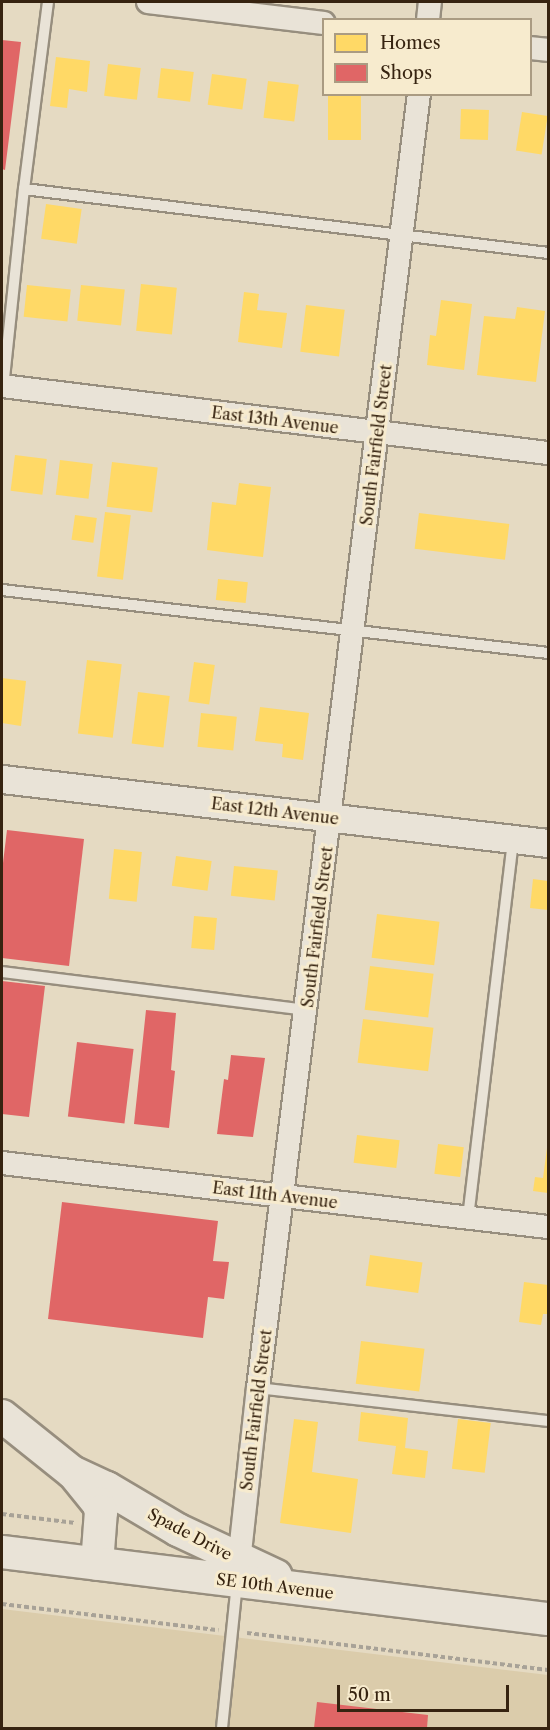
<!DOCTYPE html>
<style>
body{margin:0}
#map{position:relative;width:550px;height:1730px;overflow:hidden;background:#e5dac2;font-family:"Libre Caslon Text",serif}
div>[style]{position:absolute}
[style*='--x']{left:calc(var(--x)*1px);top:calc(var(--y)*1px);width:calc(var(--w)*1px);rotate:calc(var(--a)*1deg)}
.green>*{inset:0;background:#dbccab}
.homes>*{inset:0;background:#ffd966;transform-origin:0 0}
.shops>*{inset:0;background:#e06666;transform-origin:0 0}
.path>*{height:4px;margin-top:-2px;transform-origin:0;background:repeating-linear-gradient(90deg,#a8a297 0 4.5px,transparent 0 7.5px)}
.roads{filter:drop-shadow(2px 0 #978e7e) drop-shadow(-2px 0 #978e7e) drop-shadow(0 2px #978e7e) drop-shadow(0 -2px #978e7e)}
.service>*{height:10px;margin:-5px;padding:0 5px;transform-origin:5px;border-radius:5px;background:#e9e3d7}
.minor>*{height:22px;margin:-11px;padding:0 11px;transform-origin:11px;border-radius:11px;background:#e9e3d7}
.tertiary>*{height:27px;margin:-13.5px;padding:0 13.5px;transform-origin:13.5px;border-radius:13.5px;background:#e9e3d7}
.secondary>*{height:32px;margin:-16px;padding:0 16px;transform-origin:16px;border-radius:16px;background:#e9e3d7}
span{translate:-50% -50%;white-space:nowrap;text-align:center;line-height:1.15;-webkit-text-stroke:6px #f7ebce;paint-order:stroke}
.street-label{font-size:16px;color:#362310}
.frame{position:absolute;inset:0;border:3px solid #362310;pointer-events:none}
.legend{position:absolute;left:322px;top:18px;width:210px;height:78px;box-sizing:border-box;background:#f7ebce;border:2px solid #aa9b82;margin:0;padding:8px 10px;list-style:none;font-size:18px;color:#362310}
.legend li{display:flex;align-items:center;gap:12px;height:30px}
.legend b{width:30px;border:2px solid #aa9b82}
.scale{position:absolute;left:337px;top:1685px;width:172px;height:27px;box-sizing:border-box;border:3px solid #362310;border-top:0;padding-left:8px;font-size:18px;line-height:21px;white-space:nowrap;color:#362310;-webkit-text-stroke:4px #f7ebce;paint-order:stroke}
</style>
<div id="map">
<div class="green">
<div style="clip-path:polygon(2px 1609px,548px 1675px,548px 1728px,2px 1728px)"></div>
</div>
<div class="homes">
<div style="clip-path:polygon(56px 57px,90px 61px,87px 92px,69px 89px,67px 108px,50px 106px)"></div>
<div style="left:108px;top:64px;width:33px;height:32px;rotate:7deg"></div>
<div style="left:161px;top:68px;width:33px;height:30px;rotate:7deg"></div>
<div style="left:212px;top:74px;width:35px;height:31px;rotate:8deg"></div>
<div style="left:268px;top:81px;width:31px;height:37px;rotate:7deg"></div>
<div style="left:328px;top:94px;width:33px;height:46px"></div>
<div style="left:461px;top:109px;width:28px;height:30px;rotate:2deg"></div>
<div style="left:522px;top:112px;width:26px;height:39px;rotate:9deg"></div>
<div style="left:46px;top:204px;width:36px;height:35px;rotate:8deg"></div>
<div style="left:141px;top:284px;width:36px;height:47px;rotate:6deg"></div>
<div style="left:27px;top:285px;width:44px;height:32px;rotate:6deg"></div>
<div style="left:81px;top:285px;width:44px;height:36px;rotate:6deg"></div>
<div style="clip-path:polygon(244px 292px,259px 294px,257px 310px,287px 313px,282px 348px,238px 342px)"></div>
<div style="clip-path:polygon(441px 300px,472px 304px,464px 370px,427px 365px,430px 335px,436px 336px)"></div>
<div style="left:306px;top:305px;width:39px;height:47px;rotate:7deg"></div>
<div style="clip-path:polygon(517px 307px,545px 311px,536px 382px,477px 375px,484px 316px,515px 319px)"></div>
<div style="left:15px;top:455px;width:32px;height:36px;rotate:7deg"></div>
<div style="left:60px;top:460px;width:33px;height:35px;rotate:7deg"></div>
<div style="left:112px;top:462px;width:46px;height:45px;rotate:7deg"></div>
<div style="clip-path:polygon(239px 483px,271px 487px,263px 557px,207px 550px,212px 502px,236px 505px)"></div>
<div style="left:105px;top:512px;width:26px;height:65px;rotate:7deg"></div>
<div style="left:419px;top:513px;width:91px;height:36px;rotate:7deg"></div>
<div style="left:75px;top:515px;width:22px;height:25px;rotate:8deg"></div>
<div style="left:218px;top:579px;width:30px;height:21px;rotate:6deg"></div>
<div style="left:87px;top:660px;width:35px;height:74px;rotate:7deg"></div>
<div style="left:194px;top:662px;width:21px;height:40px;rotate:8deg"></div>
<div style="clip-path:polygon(2px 678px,26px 681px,21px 726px,2px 723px)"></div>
<div style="left:138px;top:692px;width:32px;height:52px;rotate:7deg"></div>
<div style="clip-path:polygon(260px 707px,309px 713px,303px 760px,282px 757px,283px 744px,255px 741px)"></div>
<div style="left:201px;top:713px;width:36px;height:34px;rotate:6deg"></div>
<div style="left:114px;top:849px;width:28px;height:50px;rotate:6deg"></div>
<div style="left:176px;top:856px;width:36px;height:30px;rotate:8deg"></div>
<div style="left:234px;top:866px;width:44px;height:30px;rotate:6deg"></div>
<div style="clip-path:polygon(533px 879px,548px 881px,548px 910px,530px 908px)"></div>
<div style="left:377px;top:914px;width:63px;height:44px;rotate:7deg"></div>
<div style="left:194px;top:916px;width:23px;height:32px;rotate:5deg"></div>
<div style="left:370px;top:966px;width:64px;height:44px;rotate:7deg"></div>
<div style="left:363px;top:1019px;width:71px;height:44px;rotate:7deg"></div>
<div style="left:357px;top:1135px;width:43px;height:28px;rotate:7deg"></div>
<div style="left:438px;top:1144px;width:26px;height:30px;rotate:7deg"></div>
<div style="clip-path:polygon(547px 1148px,548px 1193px,533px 1191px,535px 1177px,543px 1178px)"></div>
<div style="left:370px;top:1255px;width:53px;height:31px;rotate:8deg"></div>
<div style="clip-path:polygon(524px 1282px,548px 1285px,548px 1314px,543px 1314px,541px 1325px,519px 1322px)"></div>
<div style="left:361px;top:1341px;width:64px;height:43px;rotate:7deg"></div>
<div style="clip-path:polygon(361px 1412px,408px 1418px,405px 1448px,428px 1451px,425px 1478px,392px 1474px,396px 1446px,358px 1441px)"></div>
<div style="clip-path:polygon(294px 1419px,318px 1422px,312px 1472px,358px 1479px,351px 1533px,280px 1523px)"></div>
<div style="left:458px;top:1419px;width:33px;height:50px;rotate:7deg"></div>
</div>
<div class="shops">
<div style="clip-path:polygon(2px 40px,21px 42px,5px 170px,2px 169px)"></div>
<div style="clip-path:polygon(7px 830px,84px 839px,69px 966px,2px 958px,2px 871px)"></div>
<div style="clip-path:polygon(2px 981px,45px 986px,29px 1117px,2px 1114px)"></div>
<div style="clip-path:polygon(146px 1010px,176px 1013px,171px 1070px,175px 1071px,169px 1128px,134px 1124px)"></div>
<div style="left:77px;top:1042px;width:57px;height:75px;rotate:7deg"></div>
<div style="clip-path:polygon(231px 1055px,265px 1058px,253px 1137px,217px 1134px,224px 1079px,228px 1080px)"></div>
<div style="clip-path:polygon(62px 1202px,218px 1221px,213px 1261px,229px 1262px,224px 1299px,208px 1297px,203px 1338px,48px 1319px)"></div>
<div style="clip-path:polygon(317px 1702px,428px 1715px,427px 1728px,314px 1728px)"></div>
</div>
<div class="path">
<div style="--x:2;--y:1514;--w:74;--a:7"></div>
<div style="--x:2;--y:1604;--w:218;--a:6.9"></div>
<div style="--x:247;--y:1633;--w:303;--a:7"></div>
</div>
<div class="roads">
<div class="service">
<div style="--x:24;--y:189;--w:528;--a:6.96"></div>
<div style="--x:3;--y:388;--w:200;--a:-84"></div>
<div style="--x:24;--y:189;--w:189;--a:-82.7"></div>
<div style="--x:2;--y:590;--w:550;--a:6.58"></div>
<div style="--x:2;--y:972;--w:306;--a:7.1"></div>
<div style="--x:468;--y:1218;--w:382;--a:-83.2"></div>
<div style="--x:258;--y:1388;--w:292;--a:6.5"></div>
<div style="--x:222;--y:1728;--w:146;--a:-84.1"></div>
</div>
<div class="minor">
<div style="--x:148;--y:2;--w:177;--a:6.8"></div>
<div style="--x:428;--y:20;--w:18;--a:-84"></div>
<div style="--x:530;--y:48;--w:18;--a:6"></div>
<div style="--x:2;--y:386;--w:550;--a:7"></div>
<div style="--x:2;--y:1163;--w:550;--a:6.69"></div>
<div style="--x:238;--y:1571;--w:184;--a:-83.8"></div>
<div style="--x:258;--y:1388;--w:1304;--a:-82.91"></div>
</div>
<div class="tertiary">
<div style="--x:2;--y:779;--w:550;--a:6.69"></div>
</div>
<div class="secondary">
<div style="--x:2;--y:1416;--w:90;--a:38.7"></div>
<div style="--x:72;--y:1472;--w:38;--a:25"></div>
<div style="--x:107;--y:1488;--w:82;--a:30.6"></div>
<div style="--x:178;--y:1530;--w:108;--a:25.1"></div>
<div style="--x:75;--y:1475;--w:36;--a:51"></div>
<div style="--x:98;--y:1503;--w:9;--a:69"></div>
<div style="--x:101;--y:1511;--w:53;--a:94.3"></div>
<div style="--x:2;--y:1552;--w:550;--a:7"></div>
</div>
</div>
<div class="street-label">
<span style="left:275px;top:420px;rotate:7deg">East 13th Avenue</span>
<span style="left:376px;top:445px;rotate:-83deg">South Fairfield Street</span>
<span style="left:275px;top:811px;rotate:7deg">East 12th Avenue</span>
<span style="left:317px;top:927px;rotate:-83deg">South Fairfield Street</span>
<span style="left:275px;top:1195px;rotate:7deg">East 11th Avenue</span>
<span style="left:256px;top:1410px;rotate:-83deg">South Fairfield Street</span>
<span style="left:190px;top:1534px;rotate:28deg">Spade Drive</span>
<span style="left:275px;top:1586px;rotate:7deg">SE 10th Avenue</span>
</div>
<div class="frame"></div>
<ul class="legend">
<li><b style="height:16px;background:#ffd966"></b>Homes</li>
<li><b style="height:16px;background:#e06666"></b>Shops</li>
</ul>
<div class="scale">50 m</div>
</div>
